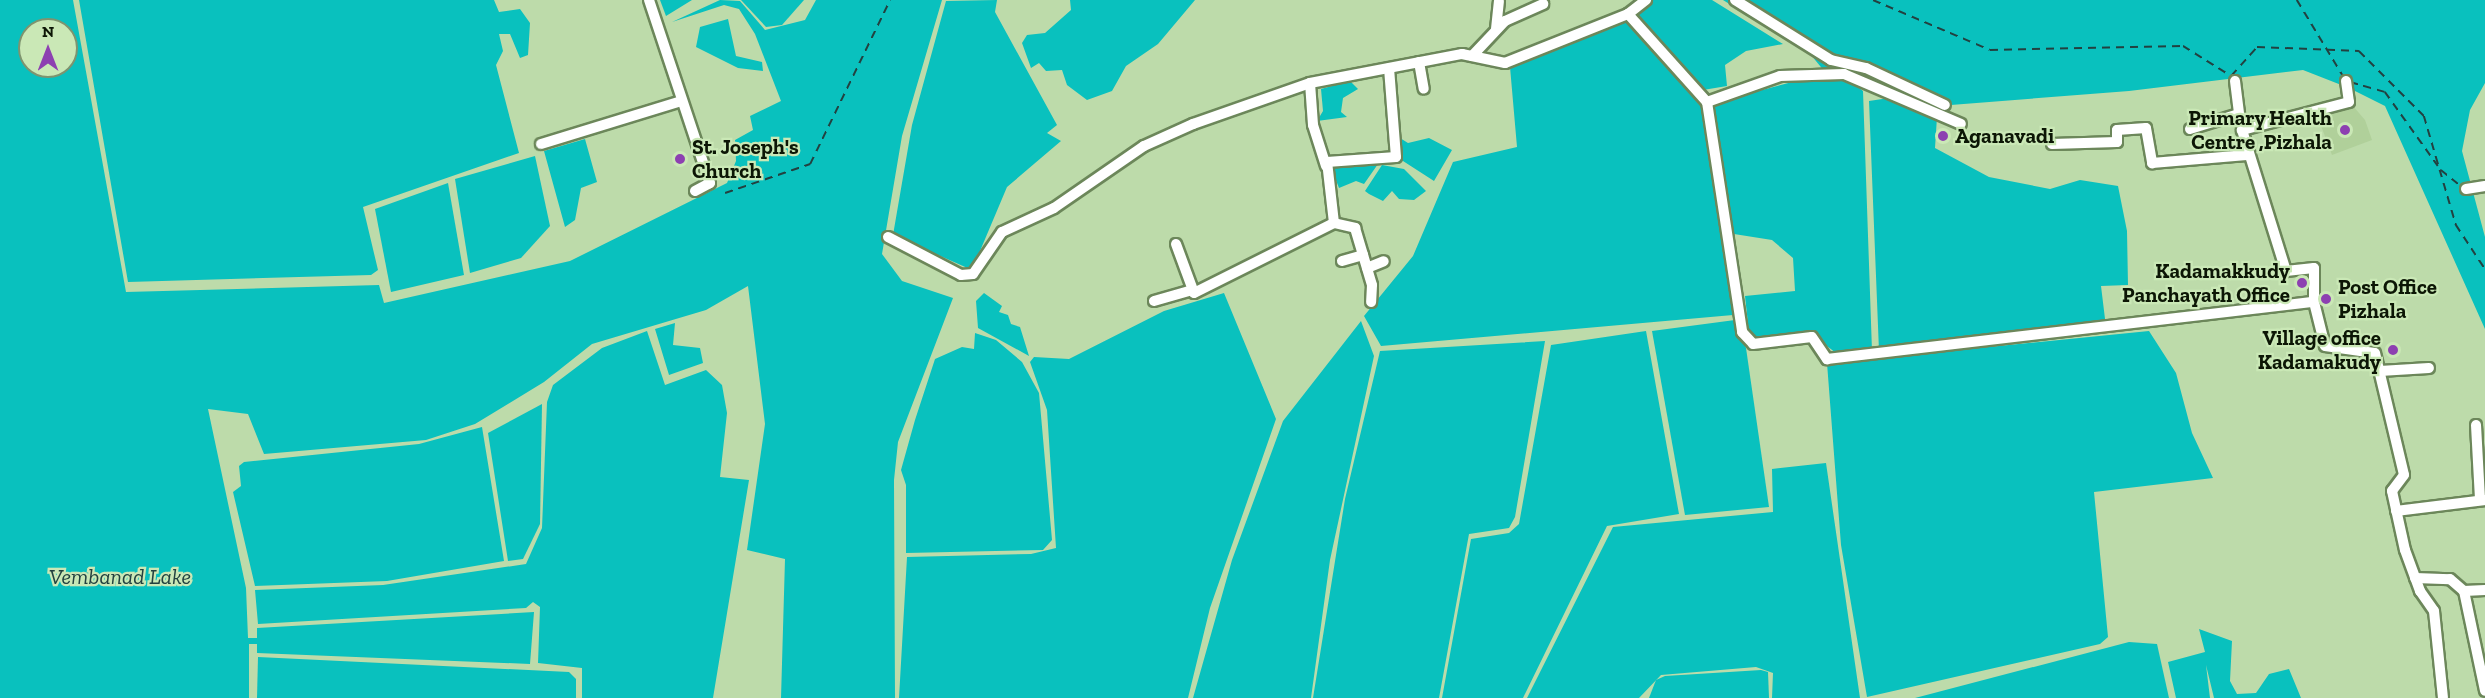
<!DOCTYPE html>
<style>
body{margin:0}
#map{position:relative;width:2485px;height:698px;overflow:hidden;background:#bddbaa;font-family:"Zilla Slab",serif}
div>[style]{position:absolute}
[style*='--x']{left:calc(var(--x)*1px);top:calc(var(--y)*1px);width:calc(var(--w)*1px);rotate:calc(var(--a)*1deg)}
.built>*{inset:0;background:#b0d09a}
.water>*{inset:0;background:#09c1be}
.ferry>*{height:1.5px;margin-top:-0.75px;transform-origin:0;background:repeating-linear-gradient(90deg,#224140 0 8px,transparent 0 14px)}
.roads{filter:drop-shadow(2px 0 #6c875a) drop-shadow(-2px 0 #6c875a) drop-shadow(0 2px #6c875a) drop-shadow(0 -2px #6c875a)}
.minor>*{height:10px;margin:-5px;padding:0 5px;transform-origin:5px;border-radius:5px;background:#fff}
.dots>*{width:16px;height:16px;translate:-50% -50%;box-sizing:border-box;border:3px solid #cae8b6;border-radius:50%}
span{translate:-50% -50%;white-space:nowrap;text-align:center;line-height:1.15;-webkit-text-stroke:4.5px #cae8b6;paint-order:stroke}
.poi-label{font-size:21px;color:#0c1605;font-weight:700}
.right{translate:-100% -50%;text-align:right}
.left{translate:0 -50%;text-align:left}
.water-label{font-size:22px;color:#224140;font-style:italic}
.north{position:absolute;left:18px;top:18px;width:60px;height:60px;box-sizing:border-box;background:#cae8b6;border:2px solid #7e946f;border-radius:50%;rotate:0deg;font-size:16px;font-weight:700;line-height:24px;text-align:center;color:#0c1605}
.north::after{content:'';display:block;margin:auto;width:21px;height:27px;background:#8d40b1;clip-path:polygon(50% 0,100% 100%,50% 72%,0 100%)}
</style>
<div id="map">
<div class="built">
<div style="clip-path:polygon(2353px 106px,2365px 120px,2372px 140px,2332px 155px,2317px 115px)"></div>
</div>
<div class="water">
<div style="clip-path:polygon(evenodd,0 0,73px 0,126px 292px,379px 285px,384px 303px,570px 261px,727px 183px,736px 161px,735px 140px,753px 130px,750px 116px,781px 101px,755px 34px,739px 9px,724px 5px,672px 22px,720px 0,740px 1px,765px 30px,805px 20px,816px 0,942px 0,902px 136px,882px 254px,902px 281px,953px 298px,898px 442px,894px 480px,895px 698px,781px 698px,785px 559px,747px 550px,765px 424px,748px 286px,706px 310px,592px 344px,544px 382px,475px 424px,426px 440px,264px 454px,248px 414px,208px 409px,246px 588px,248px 638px,257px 638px,257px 628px,534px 612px,530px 664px,257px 653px,257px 644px,249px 644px,249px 698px,0 698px,0 0,30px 30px,66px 30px,66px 66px,30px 66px,30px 30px)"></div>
<div style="clip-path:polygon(79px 0,494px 0,499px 12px,520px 9px,530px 23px,528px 55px,520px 58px,510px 34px,499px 34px,503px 51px,496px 65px,519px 153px,363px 207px,378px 270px,371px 275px,128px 282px)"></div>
<div style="clip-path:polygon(660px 0,692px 0,666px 16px)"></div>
<div style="clip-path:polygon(741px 0,804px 0,782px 25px,766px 27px)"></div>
<div style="clip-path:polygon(997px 0,995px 12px,1057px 125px,1047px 133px,1061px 141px,1007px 187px,972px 270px,893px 235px,912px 125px,946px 1px)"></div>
<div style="clip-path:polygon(1070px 0,1195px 0,1158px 44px,1126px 66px,1112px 91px,1087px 100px,1067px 85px,1062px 70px,1046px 71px,1039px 63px,1031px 68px,1022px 43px,1027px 35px,1045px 33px,1071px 10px)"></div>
<div style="clip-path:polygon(1650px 0,1712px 0,1783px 44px,1746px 51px,1725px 65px,1727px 86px,1703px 90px,1635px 11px)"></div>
<div style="clip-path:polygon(1723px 0,2485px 0,2485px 83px,2470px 110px,2462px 151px,2485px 237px,2485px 329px,2385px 106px,2349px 88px,2303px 70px,2129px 91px,1938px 106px,1856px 70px,1825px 72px,1811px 55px)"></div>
<div style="clip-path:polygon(728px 19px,736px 56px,762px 62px,763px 71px,738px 68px,696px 47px,700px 27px)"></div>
<div style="clip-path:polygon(1629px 19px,1704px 105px,1733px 315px,1381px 346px,1364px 316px,1413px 256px,1453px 162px,1517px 147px,1510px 67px)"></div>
<div style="clip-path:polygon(1807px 78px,1846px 78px,1863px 91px,1872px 351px,1836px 353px,1810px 333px,1754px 339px,1749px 333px,1745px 296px,1795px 291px,1793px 258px,1772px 240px,1734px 234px,1713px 103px)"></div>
<div style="clip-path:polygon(1350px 81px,1358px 89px,1343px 98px,1341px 112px,1347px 117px,1317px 121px,1323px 111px,1321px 89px)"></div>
<div style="clip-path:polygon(1889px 98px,1937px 117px,1935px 148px,1989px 177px,2050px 189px,2080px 180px,2118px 186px,2127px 231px,2128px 285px,2101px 286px,2106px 327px,1879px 351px,1869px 101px)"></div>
<div style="clip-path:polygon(1400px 138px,1408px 143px,1429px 138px,1452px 150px,1434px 181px,1403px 161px,1395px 164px)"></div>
<div style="clip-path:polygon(585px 139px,597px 182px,581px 188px,575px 220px,565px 227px,544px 151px)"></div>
<div style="clip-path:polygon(535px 156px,550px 226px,521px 258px,470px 273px,455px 179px)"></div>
<div style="clip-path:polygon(1375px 158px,1378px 164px,1364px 184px,1356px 181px,1339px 188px,1330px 165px)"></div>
<div style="clip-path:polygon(1382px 165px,1404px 169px,1426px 191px,1414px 200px,1399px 199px,1392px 191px,1383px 201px,1369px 194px,1365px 191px)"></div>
<div style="clip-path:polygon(448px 183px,464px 275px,391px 292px,375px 209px)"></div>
<div style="clip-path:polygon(984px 293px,1002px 306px,999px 312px,1008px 315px,1011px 324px,1020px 327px,1029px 356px,978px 328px,976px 301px)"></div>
<div style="clip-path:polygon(1224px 293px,1276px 419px,1210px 608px,1188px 698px,899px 698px,907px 557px,1031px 554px,1056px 548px,1047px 410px,1030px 362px,1034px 357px,1069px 359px,1164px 311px)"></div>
<div style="clip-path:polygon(1735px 320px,1746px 348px,1769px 507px,1685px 515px,1652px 331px)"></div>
<div style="clip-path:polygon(1361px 321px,1374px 356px,1330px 560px,1311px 698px,1193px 698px,1232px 560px,1283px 421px)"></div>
<div style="clip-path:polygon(675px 323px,673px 345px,700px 348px,703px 363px,669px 375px,655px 329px)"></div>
<div style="clip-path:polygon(647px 331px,665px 385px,706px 370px,722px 385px,727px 413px,720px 477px,749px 480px,713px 698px,582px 698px,582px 668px,538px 663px,540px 607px,533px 602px,526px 608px,258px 624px,255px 590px,383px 585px,526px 564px,542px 528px,547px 402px,553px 385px,602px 348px)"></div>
<div style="clip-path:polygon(1646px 331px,1679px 514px,1607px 526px,1523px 698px,1442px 698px,1471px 539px,1509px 533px,1519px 524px,1551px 345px)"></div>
<div style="clip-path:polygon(2149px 331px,2176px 373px,2192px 433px,2213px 478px,2094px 492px,2108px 637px,2100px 644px,1867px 697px,1841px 545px,1827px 363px)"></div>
<div style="clip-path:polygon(975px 333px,996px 340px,1022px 362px,1039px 393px,1052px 540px,1043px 550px,906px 553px,906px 485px,901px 470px,915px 420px,935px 359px,962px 347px,974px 349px)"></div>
<div style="clip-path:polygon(1545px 341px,1515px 517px,1509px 528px,1469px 534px,1439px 698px,1313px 698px,1345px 499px,1380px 351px)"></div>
<div style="clip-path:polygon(542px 404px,540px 524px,523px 559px,508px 561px,488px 433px)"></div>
<div style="clip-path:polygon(482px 427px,504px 561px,387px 581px,255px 586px,233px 492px,241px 486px,239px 466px,244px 462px,419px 444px)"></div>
<div style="clip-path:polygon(1826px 463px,1860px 698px,1772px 698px,1773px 673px,1756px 667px,1661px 675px,1639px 698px,1527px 698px,1613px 527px,1773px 512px,1772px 469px)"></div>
<div style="clip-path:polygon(2199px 629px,2232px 641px,2230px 681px,2237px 694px,2256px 693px,2269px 674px,2289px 669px,2301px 698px,2214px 698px,2206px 665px,2210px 698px,2176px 698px,2168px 662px,2205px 652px)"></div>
<div style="clip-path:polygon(2129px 642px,2157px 644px,2169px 698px,1915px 698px)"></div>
<div style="clip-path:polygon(258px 657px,569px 672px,576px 679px,576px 698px,257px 698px)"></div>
<div style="clip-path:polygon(1761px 670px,1768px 672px,1769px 698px,1649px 698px,1656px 680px,1665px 676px)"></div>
</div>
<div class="ferry">
<div style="--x:1873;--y:0;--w:127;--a:23.1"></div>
<div style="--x:1990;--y:50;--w:193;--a:-1.2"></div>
<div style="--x:2183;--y:46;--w:57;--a:32"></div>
<div style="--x:2231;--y:76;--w:39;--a:-48"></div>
<div style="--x:2257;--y:47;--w:102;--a:2.2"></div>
<div style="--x:2359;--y:51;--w:92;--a:45"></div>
<div style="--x:2424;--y:116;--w:114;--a:73.6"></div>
<div style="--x:2456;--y:225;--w:53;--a:56.6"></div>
<div style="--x:2297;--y:0;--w:89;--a:58.8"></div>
<div style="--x:2350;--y:82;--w:36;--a:16"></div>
<div style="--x:2385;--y:92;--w:91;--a:54.4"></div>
<div style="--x:2441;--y:170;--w:27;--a:39"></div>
<div style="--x:725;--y:193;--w:90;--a:-18.8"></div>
<div style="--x:810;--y:164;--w:182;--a:-64"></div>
</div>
<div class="roads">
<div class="minor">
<div style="--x:649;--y:0;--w:193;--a:71.6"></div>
<div style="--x:710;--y:183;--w:17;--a:152"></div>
<div style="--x:1735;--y:0;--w:113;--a:32"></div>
<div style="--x:1831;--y:60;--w:36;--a:13"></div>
<div style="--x:1866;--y:68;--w:87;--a:25.1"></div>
<div style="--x:1628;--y:14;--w:23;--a:-38"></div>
<div style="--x:1496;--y:29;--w:28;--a:-84"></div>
<div style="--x:1472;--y:56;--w:48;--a:-46.7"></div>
<div style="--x:1505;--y:21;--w:42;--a:-24.1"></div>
<div style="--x:1419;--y:62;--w:27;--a:80"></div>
<div style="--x:2235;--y:81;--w:40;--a:82.9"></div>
<div style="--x:2346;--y:81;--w:21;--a:82"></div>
<div style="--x:2349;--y:102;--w:111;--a:165.3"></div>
<div style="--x:2242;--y:130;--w:148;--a:72.7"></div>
<div style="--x:2286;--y:271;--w:28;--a:-6"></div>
<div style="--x:2314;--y:268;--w:34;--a:90"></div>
<div style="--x:2314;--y:302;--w:45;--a:76"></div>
<div style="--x:2325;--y:346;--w:50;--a:8"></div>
<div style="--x:2375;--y:353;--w:125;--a:76.6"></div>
<div style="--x:2404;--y:475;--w:20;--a:127"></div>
<div style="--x:2392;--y:491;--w:60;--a:77.6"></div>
<div style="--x:2405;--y:550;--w:44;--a:69.9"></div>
<div style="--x:2420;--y:591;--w:24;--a:55"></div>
<div style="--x:2434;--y:611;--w:87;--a:84.1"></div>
<div style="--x:1310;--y:83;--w:42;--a:85.9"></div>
<div style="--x:1313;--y:125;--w:43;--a:72.4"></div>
<div style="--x:1707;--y:102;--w:77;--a:-19.6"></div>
<div style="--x:1780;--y:76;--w:64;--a:-1.8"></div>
<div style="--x:1844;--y:74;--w:127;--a:23.1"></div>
<div style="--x:2190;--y:129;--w:51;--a:-17"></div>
<div style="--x:541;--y:144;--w:147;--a:-17"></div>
<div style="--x:2052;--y:144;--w:65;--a:-1.8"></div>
<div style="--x:2117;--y:142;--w:12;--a:-90"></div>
<div style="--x:2117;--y:130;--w:29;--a:-4"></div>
<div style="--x:2146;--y:128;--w:36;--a:80"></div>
<div style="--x:2152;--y:163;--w:95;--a:-4.8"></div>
<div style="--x:2466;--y:189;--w:19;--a:-9"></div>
<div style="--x:1334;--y:223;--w:22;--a:13"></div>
<div style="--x:1355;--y:228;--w:59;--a:73.4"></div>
<div style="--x:1372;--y:285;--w:17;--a:93"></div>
<div style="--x:888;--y:237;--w:82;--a:27.5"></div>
<div style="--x:961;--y:275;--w:12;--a:-5"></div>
<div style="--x:973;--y:274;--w:51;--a:-55.4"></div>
<div style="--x:1002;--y:232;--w:57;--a:-24.8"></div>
<div style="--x:1054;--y:208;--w:109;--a:-34.6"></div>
<div style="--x:1144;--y:146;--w:54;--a:-24.2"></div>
<div style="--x:1193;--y:124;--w:124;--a:-19.3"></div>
<div style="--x:1310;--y:83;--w:155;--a:-10.8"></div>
<div style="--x:1462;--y:54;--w:44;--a:11.8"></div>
<div style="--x:1505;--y:63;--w:132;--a:-21.7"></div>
<div style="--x:1628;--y:14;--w:118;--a:48.1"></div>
<div style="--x:1707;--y:102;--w:233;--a:81.3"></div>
<div style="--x:1742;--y:332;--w:16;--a:47"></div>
<div style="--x:1753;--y:344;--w:59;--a:-6.8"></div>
<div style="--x:1812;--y:337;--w:27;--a:56"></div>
<div style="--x:1827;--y:359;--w:490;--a:-6.7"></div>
<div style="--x:1176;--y:244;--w:52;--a:69.8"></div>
<div style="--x:1194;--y:293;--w:157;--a:-26.6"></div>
<div style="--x:1334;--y:223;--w:61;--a:-96.5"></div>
<div style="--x:1327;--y:162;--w:69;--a:-4.1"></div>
<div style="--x:1396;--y:157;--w:89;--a:-94.5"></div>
<div style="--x:1342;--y:261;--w:22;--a:-16"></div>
<div style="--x:1367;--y:268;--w:18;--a:-22"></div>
<div style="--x:1154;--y:301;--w:40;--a:-16"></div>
<div style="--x:2380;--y:371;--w:49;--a:-3.5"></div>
<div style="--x:2476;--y:425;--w:75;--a:86.9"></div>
<div style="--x:2396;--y:511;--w:90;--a:-7"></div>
<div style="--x:2415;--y:578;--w:35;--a:2"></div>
<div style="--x:2450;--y:579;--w:18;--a:41"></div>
<div style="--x:2464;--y:591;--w:102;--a:78.1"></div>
<div style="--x:2464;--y:591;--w:21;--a:-3"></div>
</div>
</div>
<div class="dots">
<div style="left:2345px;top:130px;background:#8d40b1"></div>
<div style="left:1943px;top:136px;background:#8d40b1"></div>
<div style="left:680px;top:159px;background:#8d40b1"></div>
<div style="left:2302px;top:283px;background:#8d40b1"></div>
<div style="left:2326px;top:299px;background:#8d40b1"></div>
<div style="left:2393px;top:350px;background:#8d40b1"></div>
</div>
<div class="poi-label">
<span class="right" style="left:2332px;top:130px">Primary Health<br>Centre ,Pizhala</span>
<span class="left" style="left:1955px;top:136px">Aganavadi</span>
<span class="left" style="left:692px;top:159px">St. Joseph's<br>Church</span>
<span class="right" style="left:2290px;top:283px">Kadamakkudy<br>Panchayath Office</span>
<span class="left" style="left:2338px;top:299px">Post Office<br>Pizhala</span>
<span class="right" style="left:2381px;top:350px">Village office<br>Kadamakudy</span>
</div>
<div class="water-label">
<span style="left:120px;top:577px">Vembanad Lake</span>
</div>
<div class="north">N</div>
</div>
